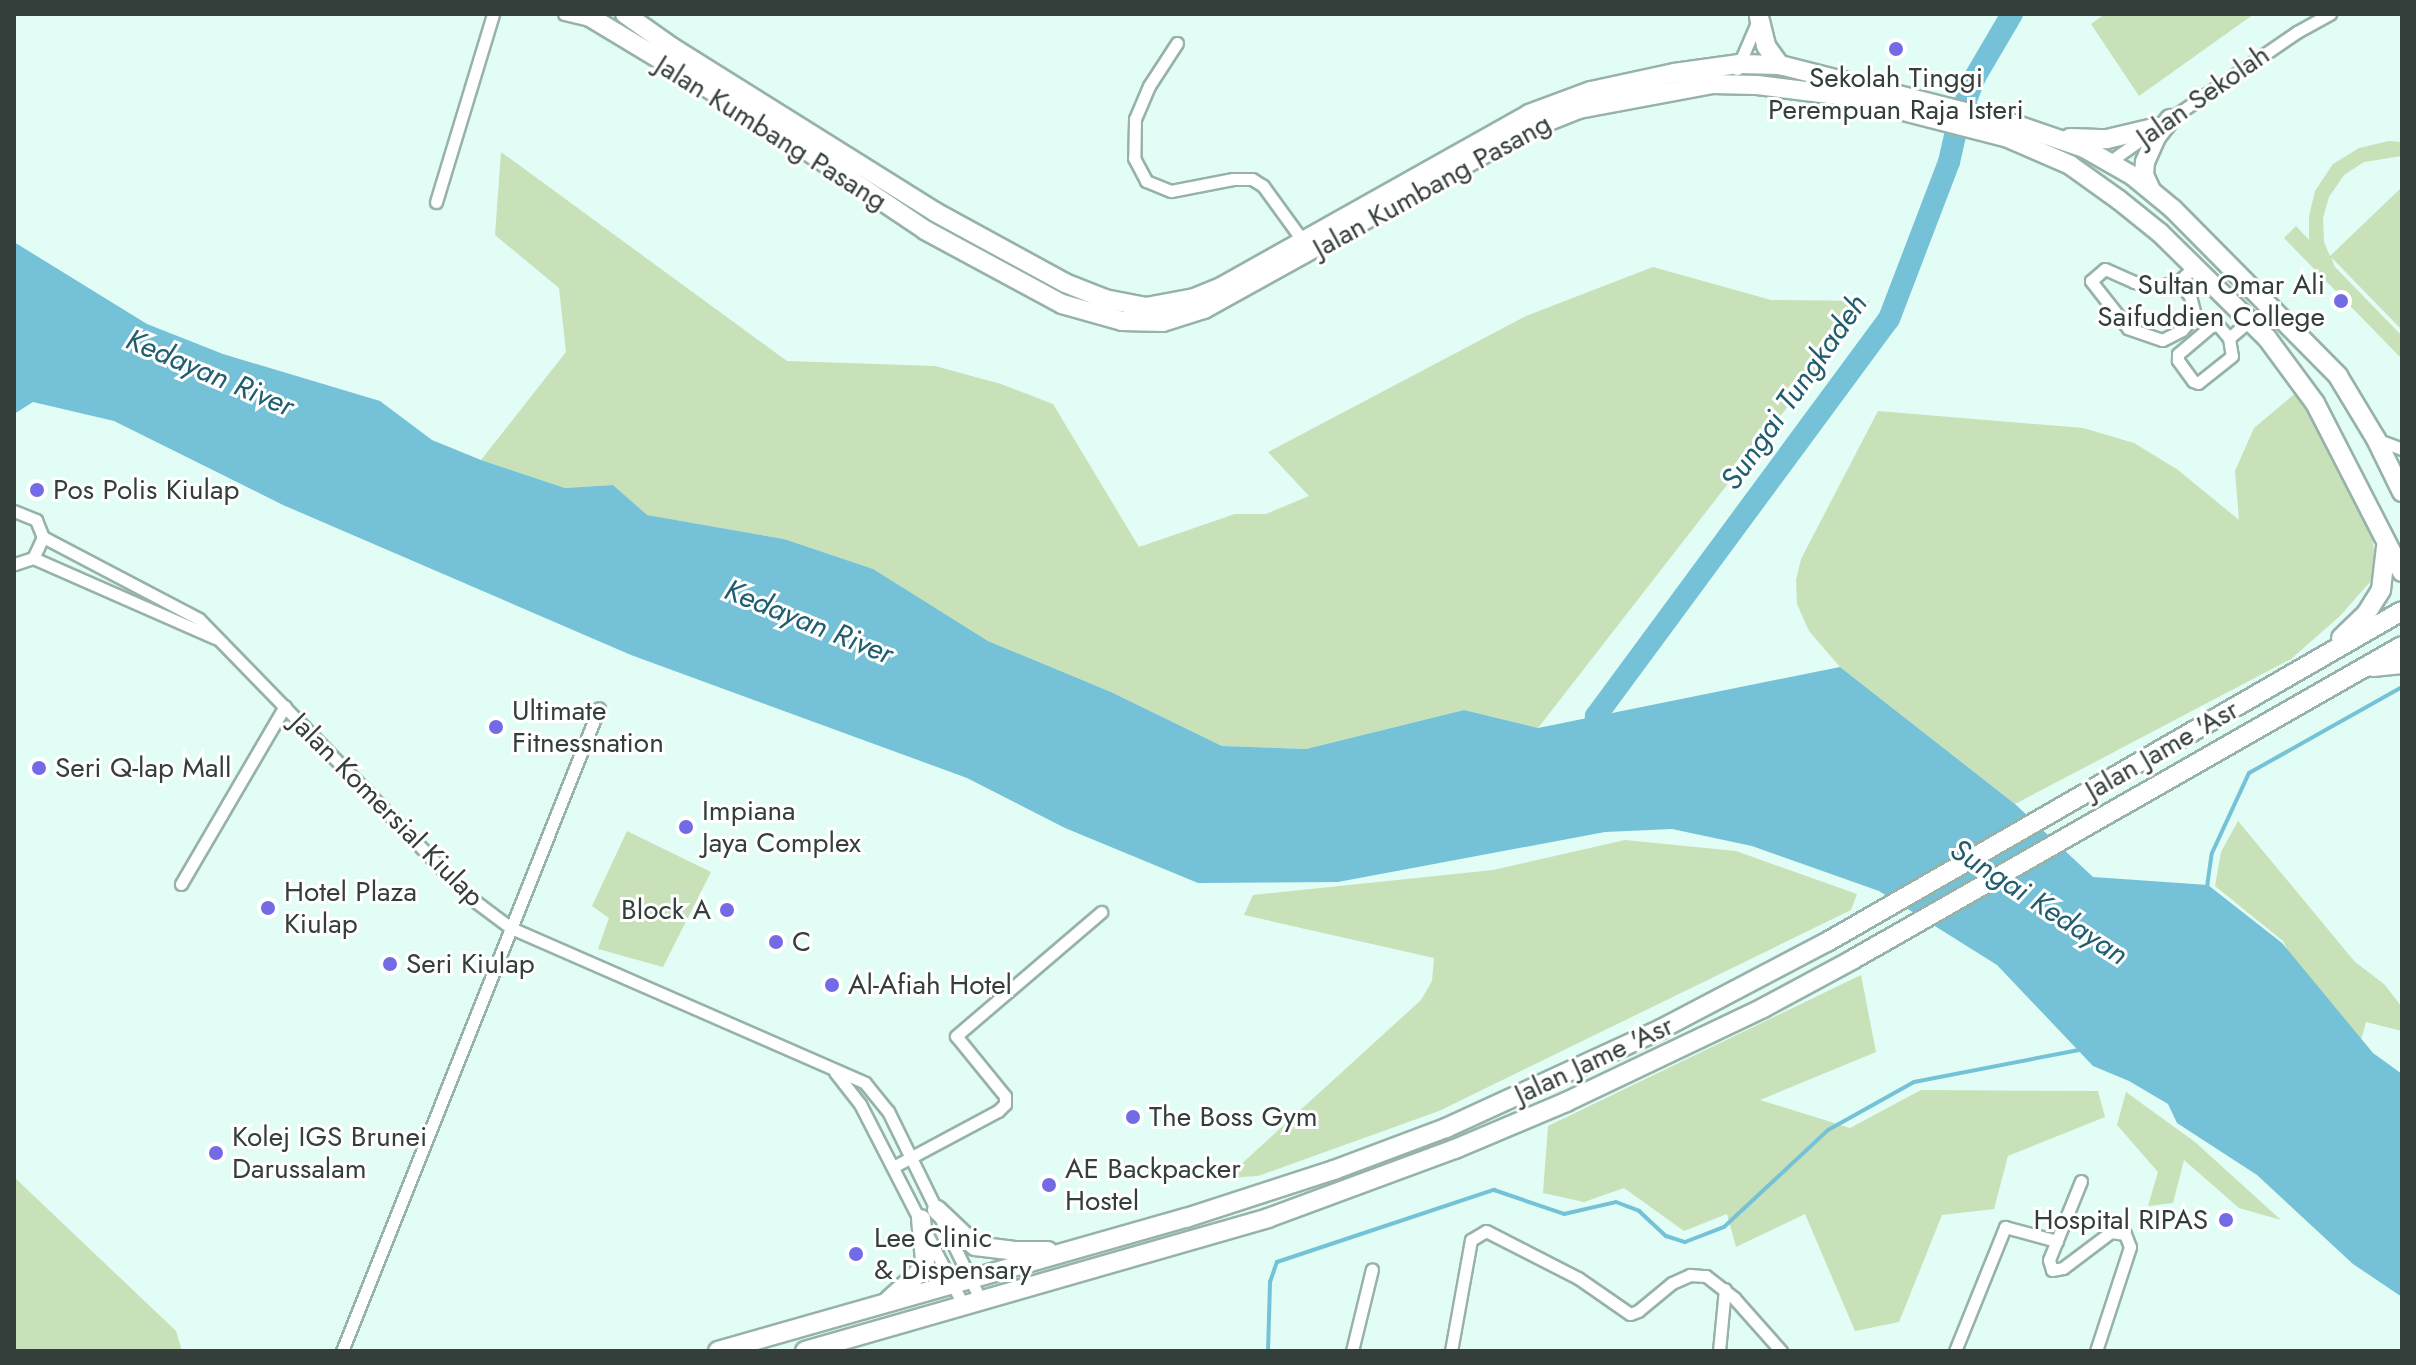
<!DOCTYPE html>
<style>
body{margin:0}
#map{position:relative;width:2416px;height:1365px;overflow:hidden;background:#e1fdf5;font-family:Jost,sans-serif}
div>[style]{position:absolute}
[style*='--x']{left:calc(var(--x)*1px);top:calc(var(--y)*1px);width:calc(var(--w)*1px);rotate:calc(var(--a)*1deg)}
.green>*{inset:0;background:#c8e1b8}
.water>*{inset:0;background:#75c2d8}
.stream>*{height:4px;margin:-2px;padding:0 2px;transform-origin:2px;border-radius:2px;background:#75c2d8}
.river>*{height:22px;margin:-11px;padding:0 11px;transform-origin:11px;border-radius:11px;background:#75c2d8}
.roads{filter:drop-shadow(2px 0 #97b2aa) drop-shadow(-2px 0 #97b2aa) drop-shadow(0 2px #97b2aa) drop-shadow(0 -2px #97b2aa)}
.street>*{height:11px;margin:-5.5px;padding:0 5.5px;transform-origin:5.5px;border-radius:5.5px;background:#fff}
.primary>*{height:18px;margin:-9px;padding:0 9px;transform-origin:9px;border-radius:9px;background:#fff}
.dots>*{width:22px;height:22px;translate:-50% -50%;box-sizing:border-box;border:4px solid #fff;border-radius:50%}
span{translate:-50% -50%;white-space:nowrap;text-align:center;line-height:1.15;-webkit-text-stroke:6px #fff;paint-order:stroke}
.poi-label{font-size:28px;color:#343f3c}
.right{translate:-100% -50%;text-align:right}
.left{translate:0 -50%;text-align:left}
.street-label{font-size:28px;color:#343f3c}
.water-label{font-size:30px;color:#205e6f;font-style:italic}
.frame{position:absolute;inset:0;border:16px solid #343f3c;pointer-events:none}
</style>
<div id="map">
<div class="green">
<div style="clip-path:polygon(2105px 14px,2254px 14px,2139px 96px,2091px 24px)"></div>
<div style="clip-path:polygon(2389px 141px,2402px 142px,2402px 156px,2364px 162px,2344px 175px,2329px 197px,2323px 218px,2324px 242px,2330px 256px,2402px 187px,2402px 330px,2331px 257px,2335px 267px,2402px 336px,2402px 359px,2284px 238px,2296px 226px,2309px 240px,2309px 216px,2315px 191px,2333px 164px,2359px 148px)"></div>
<div style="clip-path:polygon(501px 152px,787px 361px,935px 366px,1001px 384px,1053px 404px,1139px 547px,1235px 514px,1266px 514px,1309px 496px,1268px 452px,1526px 316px,1653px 267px,1771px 300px,1870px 301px,1538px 728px,1464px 710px,1306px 749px,1222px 746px,1111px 692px,988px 641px,872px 569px,784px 539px,646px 515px,613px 485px,565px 488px,481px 460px,566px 352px,559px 288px,495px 235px)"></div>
<div style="clip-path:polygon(2298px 391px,2370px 521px,2377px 574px,2340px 616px,2291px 659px,2015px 804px,1840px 667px,1809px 631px,1797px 604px,1796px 580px,1801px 559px,1878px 411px,2083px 428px,2134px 443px,2178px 470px,2239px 520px,2235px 471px,2254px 428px)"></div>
<div style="clip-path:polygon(2238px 821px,2355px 962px,2384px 984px,2402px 1007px,2402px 1031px,2366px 1022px,2360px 1044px,2304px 984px,2283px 941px,2215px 886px,2221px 852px)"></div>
<div style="clip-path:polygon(627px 831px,711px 872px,663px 967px,598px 949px,609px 918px,592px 906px)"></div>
<div style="clip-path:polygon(1625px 840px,1736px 851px,1857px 894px,1851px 910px,1439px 1111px,1258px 1176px,1226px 1178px,1421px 1000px,1432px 981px,1434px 958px,1244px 915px,1253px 895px,1493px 870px)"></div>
<div style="clip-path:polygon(1861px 975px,1876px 1052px,1760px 1100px,1850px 1128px,1921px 1090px,2098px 1091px,2105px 1117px,2008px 1156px,1994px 1209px,1942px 1215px,1899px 1322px,1855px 1331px,1805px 1214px,1736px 1247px,1727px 1214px,1684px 1231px,1624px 1188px,1584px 1202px,1543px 1193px,1548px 1126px)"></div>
<div style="clip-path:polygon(2126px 1092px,2195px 1142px,2281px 1220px,2239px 1208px,2184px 1160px,2173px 1203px,2148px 1206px,2158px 1172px,2117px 1125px)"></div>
<div style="clip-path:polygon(14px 1177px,176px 1331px,182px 1351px,14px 1351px)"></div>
</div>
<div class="water">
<div style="clip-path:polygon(14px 242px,147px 324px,223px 354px,380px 401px,432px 440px,481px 460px,565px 488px,613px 485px,647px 515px,784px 539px,873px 569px,988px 641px,1111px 692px,1222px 746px,1306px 749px,1464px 710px,1538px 728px,1840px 667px,2015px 804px,2093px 877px,2208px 885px,2282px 943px,2373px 1053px,2402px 1074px,2402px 1297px,2353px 1264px,2257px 1175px,2177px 1123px,2168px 1104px,2129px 1081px,2093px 1066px,1997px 965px,1879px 891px,1752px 846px,1672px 829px,1605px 832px,1338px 882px,1198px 883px,1065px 828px,967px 778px,631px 655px,283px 505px,114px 421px,33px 402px,14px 414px)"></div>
</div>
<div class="stream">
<div style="--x:2207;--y:887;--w:34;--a:-82"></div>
<div style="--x:2212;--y:853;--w:88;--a:-65.2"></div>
<div style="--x:2249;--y:773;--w:176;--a:-29.3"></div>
<div style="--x:1268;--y:1351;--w:69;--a:-88.3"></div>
<div style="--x:1270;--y:1282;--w:21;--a:-71"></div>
<div style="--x:1277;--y:1262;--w:229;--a:-18.4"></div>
<div style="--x:1494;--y:1190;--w:74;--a:18.9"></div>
<div style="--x:1564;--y:1214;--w:53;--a:-13"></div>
<div style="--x:1616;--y:1202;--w:25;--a:21"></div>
<div style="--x:1639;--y:1211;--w:37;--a:43"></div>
<div style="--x:1666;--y:1236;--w:20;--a:18"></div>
<div style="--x:1685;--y:1242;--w:42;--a:-21"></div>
<div style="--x:1724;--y:1227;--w:142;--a:-43"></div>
<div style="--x:1828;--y:1130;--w:98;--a:-29.2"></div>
<div style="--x:1914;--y:1082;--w:172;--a:-11"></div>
</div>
<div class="river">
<div style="--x:1594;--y:743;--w:27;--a:-86"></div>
<div style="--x:1596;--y:716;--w:493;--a:-53.6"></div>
<div style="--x:1889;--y:319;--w:168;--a:-69.1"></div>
<div style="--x:1949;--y:162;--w:45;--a:-77.2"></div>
<div style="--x:1959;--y:118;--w:44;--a:-68.7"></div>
<div style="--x:1975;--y:77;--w:73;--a:-59.6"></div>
</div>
<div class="roads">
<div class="street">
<div style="--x:564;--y:14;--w:26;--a:13"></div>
<div style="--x:1177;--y:43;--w:51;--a:123.1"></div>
<div style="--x:1149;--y:86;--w:36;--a:113"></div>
<div style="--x:1135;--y:119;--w:39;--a:91"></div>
<div style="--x:1134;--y:158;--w:26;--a:62"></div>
<div style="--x:1146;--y:181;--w:27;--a:22"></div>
<div style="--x:1171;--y:191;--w:63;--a:-11"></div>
<div style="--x:1233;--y:179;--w:19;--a:0"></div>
<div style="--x:1252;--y:179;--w:13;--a:32"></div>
<div style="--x:1263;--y:186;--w:68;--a:54"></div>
<div style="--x:1737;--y:69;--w:56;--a:-66.7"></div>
<div style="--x:2167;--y:121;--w:158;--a:-34.4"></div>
<div style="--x:2297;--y:32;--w:38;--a:-29"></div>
<div style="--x:2109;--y:162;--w:50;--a:-35.3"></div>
<div style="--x:436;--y:202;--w:196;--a:-73.1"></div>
<div style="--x:2178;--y:282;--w:18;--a:49"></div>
<div style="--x:2190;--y:296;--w:20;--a:75"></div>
<div style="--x:2195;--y:315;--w:20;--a:131"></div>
<div style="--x:2182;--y:330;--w:22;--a:153"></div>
<div style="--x:2162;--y:340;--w:36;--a:-161"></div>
<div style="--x:2128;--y:328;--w:60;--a:-128.2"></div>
<div style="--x:2091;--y:281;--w:18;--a:-41"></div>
<div style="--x:2105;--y:269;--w:32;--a:24"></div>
<div style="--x:2134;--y:282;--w:25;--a:9"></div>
<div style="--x:2159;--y:286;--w:19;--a:-12"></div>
<div style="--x:2178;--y:282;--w:22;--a:-43"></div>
<div style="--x:2229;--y:338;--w:18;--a:81"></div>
<div style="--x:2232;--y:356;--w:43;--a:141.5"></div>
<div style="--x:2198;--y:383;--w:5;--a:-158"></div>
<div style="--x:2193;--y:381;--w:26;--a:-126"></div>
<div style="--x:2178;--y:360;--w:6;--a:-90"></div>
<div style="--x:2178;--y:354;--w:43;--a:-40.3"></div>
<div style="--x:2211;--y:326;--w:7;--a:-8"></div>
<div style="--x:2218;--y:325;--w:17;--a:50"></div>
<div style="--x:2229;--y:338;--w:26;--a:-40"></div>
<div style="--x:2376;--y:439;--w:28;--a:21"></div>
<div style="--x:14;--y:511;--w:24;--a:22"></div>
<div style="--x:36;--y:520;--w:18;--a:68"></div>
<div style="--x:43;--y:537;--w:23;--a:115"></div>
<div style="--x:33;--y:558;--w:20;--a:162"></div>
<div style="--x:43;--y:537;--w:176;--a:27.7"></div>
<div style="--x:199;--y:619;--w:386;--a:45.8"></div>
<div style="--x:468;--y:896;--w:54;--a:36.7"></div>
<div style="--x:511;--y:928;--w:386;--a:23.6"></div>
<div style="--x:865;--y:1083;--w:36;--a:51"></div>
<div style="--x:888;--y:1111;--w:212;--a:63.9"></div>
<div style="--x:33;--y:558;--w:199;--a:23.7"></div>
<div style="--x:181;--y:884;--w:206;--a:-59.7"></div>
<div style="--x:835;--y:1072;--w:41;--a:52"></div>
<div style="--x:860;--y:1104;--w:227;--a:62.8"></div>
<div style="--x:893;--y:1167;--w:119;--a:-28.1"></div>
<div style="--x:998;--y:1111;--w:10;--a:-45"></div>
<div style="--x:1005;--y:1104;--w:8;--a:-90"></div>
<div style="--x:1005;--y:1096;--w:77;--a:-129.2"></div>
<div style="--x:956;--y:1036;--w:191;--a:-40.5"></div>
<div style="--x:2081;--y:1181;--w:85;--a:112.1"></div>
<div style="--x:2049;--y:1260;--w:10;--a:73"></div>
<div style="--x:2052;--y:1270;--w:11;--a:-10"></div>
<div style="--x:2063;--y:1268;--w:60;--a:-36.9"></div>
<div style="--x:2111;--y:1232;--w:14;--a:8"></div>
<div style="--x:2125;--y:1234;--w:14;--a:69"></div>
<div style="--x:2130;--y:1247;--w:109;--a:108.1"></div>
<div style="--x:342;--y:1351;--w:692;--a:-68.21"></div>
<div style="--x:1352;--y:1351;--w:84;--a:-76.3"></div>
<div style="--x:1451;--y:1351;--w:113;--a:-79.8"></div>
<div style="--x:1471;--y:1240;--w:17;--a:-31"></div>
<div style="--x:1486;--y:1231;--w:103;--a:27.1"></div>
<div style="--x:1578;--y:1278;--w:63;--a:34.7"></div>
<div style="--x:1630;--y:1314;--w:9;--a:-21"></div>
<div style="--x:1638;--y:1311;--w:44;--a:-39.5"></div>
<div style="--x:1672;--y:1283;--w:20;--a:-24"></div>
<div style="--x:1690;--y:1275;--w:16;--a:4"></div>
<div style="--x:1706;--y:1276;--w:36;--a:38"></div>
<div style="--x:1734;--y:1298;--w:71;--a:48.4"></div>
<div style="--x:1719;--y:1351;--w:62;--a:-84.5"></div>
<div style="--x:1955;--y:1351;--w:134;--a:-68"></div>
<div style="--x:2005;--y:1227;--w:54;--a:15.1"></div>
</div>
<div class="primary">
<div style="--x:585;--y:14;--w:215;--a:31.1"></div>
<div style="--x:769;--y:125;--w:188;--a:33.9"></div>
<div style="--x:925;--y:230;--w:156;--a:28.4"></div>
<div style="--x:1062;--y:304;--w:62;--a:15.8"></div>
<div style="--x:1122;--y:321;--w:41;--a:1.4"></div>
<div style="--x:1163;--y:322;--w:43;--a:-17.6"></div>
<div style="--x:1204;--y:309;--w:372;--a:-29"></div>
<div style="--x:1529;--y:129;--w:54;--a:-21.8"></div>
<div style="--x:1579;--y:109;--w:135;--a:-10.6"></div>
<div style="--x:1712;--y:84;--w:45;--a:1.3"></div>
<div style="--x:1757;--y:85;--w:89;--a:7.1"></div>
<div style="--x:1845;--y:96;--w:168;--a:14.4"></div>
<div style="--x:2008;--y:138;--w:68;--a:23.5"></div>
<div style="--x:2070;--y:165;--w:60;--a:35.5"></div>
<div style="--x:2119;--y:200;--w:53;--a:38.8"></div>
<div style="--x:2160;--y:233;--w:150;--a:44.5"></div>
<div style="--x:2267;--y:338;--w:81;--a:53.6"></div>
<div style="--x:2315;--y:403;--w:190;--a:62.8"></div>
<div style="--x:625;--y:14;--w:59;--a:35.3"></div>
<div style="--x:673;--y:48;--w:309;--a:32"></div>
<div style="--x:935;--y:212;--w:148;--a:28.6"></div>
<div style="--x:1065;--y:283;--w:43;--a:21.8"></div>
<div style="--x:1105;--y:299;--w:42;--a:11"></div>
<div style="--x:1146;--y:307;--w:49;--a:-10.6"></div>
<div style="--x:1194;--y:298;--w:31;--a:-22"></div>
<div style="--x:1223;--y:286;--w:351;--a:-29.3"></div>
<div style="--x:1529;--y:114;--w:66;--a:-20.4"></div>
<div style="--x:1591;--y:91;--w:85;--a:-12.2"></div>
<div style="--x:1674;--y:73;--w:66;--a:-7.9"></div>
<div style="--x:1739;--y:64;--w:41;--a:1.4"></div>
<div style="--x:1780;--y:65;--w:241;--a:14.2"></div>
<div style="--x:2014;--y:124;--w:74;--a:18.9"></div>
<div style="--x:2084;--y:148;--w:56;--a:29.7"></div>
<div style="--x:2133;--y:176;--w:52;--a:39.5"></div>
<div style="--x:2173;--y:209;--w:235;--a:45.3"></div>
<div style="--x:2338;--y:376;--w:74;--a:58.9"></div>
<div style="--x:2376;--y:439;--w:59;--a:63.9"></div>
<div style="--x:1759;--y:17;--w:30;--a:76"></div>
<div style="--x:1766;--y:46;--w:24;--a:54"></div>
<div style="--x:2070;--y:138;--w:37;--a:2"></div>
<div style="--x:2107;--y:139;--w:52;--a:-13.2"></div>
<div style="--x:2151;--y:190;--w:17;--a:-115"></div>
<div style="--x:2144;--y:175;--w:13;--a:-86"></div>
<div style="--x:2145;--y:162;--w:27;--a:-66"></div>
<div style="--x:2156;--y:137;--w:23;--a:-52"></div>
<div style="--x:2341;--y:638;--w:35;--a:-44"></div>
<div style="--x:2366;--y:614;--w:28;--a:-58"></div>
<div style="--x:2381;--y:590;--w:43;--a:-83.4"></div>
<div style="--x:2373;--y:667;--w:29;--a:-6"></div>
<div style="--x:937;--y:1210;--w:52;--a:43.5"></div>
<div style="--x:975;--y:1246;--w:38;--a:7"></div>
<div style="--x:1013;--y:1251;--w:35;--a:0"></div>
<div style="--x:889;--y:1300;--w:39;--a:-42"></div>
<div style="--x:918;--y:1274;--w:15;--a:-62"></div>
<div style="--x:925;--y:1261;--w:42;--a:-95.4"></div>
<div style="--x:718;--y:1351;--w:487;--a:-15.9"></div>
<div style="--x:1186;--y:1218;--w:156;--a:-18"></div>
<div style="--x:1334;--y:1170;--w:120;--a:-20.6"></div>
<div style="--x:1446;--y:1128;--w:237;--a:-24.7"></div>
<div style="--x:1661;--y:1029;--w:187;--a:-27.7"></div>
<div style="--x:1827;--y:942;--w:663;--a:-29.93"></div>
<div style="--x:805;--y:1351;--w:482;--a:-16"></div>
<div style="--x:1268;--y:1218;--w:199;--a:-20.3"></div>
<div style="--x:1455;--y:1149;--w:121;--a:-22.9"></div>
<div style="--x:1566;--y:1102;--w:218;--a:-25.5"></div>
<div style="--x:1763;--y:1008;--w:101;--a:-28.3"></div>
<div style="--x:1852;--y:960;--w:633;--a:-29.72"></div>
</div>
</div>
<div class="dots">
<div style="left:1896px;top:49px;background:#736ae5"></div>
<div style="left:2341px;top:301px;background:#736ae5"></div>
<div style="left:37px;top:490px;background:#736ae5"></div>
<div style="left:496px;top:727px;background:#736ae5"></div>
<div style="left:39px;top:768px;background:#736ae5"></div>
<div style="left:686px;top:827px;background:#736ae5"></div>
<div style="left:268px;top:908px;background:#736ae5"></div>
<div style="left:727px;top:910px;background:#736ae5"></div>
<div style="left:776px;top:942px;background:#736ae5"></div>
<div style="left:390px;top:964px;background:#736ae5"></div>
<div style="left:832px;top:985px;background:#736ae5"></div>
<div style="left:1133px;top:1117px;background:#736ae5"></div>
<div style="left:216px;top:1153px;background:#736ae5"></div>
<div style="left:1049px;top:1185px;background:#736ae5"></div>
<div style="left:2226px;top:1220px;background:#736ae5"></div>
<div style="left:856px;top:1254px;background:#736ae5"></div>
</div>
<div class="poi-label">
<span style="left:1896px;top:94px">Sekolah Tinggi<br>Perempuan Raja Isteri</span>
<span class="right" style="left:2325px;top:301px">Sultan Omar Ali<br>Saifuddien College</span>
<span class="left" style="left:53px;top:490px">Pos Polis Kiulap</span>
<span class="left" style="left:512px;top:727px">Ultimate<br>Fitnessnation</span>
<span class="left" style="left:55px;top:768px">Seri Q-lap Mall</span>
<span class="left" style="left:702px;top:827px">Impiana<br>Jaya Complex</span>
<span class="left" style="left:284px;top:908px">Hotel Plaza<br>Kiulap</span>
<span class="right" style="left:711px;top:910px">Block A</span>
<span class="left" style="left:792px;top:942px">C</span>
<span class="left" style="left:406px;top:964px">Seri Kiulap</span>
<span class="left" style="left:848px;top:985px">Al-Afiah Hotel</span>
<span class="left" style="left:1149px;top:1117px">The Boss Gym</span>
<span class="left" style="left:232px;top:1153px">Kolej IGS Brunei<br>Darussalam</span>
<span class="left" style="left:1065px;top:1185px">AE Backpacker<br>Hostel</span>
<span class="right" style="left:2208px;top:1220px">Hospital RIPAS</span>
<span class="left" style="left:874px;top:1254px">Lee Clinic<br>&amp; Dispensary</span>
</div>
<div class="street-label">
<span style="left:2203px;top:96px;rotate:-35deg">Jalan Sekolah</span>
<span style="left:771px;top:133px;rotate:32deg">Jalan Kumbang Pasang</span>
<span style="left:1432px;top:186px;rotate:-29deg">Jalan Kumbang Pasang</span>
<span style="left:2162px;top:750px;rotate:-30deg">Jalan Jame 'Asr</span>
<span style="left:387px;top:810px;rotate:45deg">Jalan Komersial Kiulap</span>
<span style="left:1594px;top:1060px;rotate:-25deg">Jalan Jame 'Asr</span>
</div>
<div class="water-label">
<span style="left:210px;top:373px;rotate:23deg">Kedayan River</span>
<span style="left:1794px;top:392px;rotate:-55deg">Sungai Tungkadeh</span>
<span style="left:809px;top:622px;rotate:22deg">Kedayan River</span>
<span style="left:2039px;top:902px;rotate:33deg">Sungai Kedayan</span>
</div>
<div class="frame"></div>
</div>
